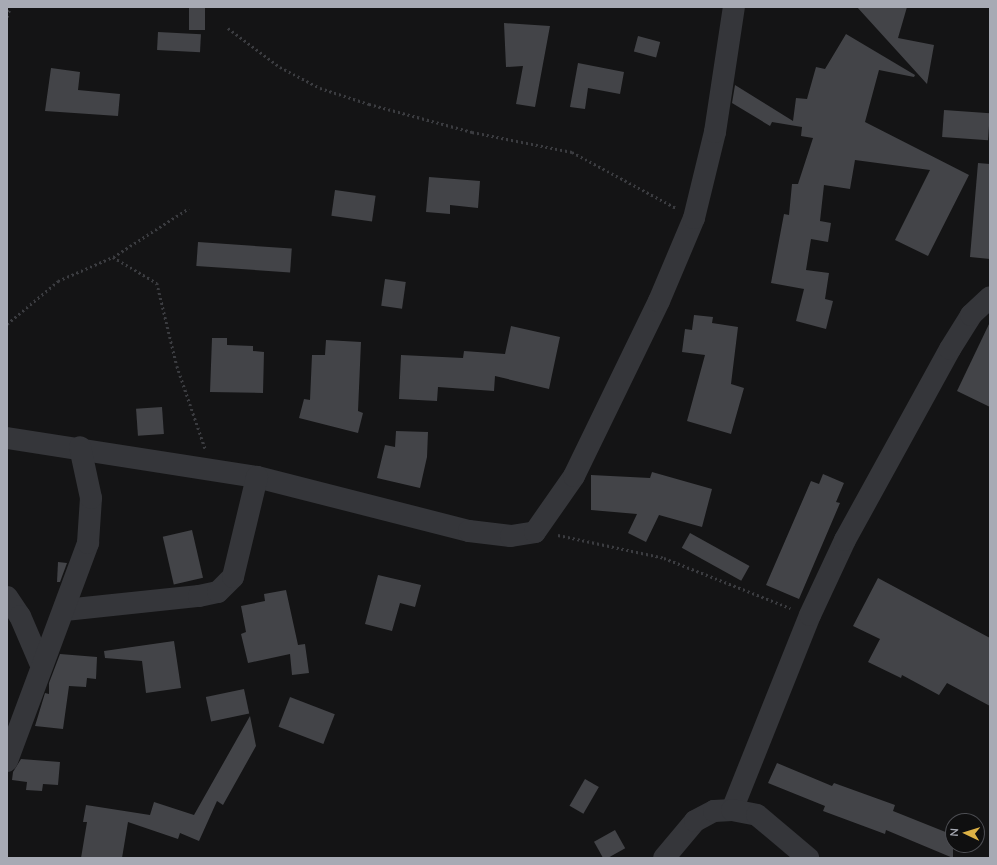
<!DOCTYPE html>
<style>
body{margin:0}
#map{position:relative;width:997px;height:865px;overflow:hidden;background:#141415;font-family:Mulish,sans-serif}
div>[style]{position:absolute}
[style*='--x']{left:calc(var(--x)*1px);top:calc(var(--y)*1px);width:calc(var(--w)*1px);rotate:calc(var(--a)*1deg)}
.building>*{inset:0;background:#434448;transform-origin:0 0}
.path>*{height:2.5px;margin-top:-1.25px;transform-origin:0;background:repeating-linear-gradient(90deg,#3b3c40 0 2px,transparent 0 5px)}
.minor>*{height:22px;margin:-11px;padding:0 11px;transform-origin:11px;border-radius:11px;background:#35363a}
span{translate:-50% -50%;white-space:nowrap;text-align:center;line-height:1.15;-webkit-text-stroke:4px #0f0f10;paint-order:stroke}
.frame{position:absolute;inset:0;border:8px solid #a7aab4;pointer-events:none}
.north{position:absolute;left:945px;top:813px;width:40px;height:40px;box-sizing:border-box;background:#0f0f10;border:1px solid #4c4d52;border-radius:50%;rotate:274deg;font-size:11px;font-weight:700;line-height:16px;text-align:center;color:#a7aab4}
.north::after{content:'';display:block;margin:auto;width:14px;height:18px;background:#dcb145;clip-path:polygon(50% 0,100% 100%,50% 72%,0 100%)}
</style>
<div id="map">
<div class="building">
<div style="left:189px;top:7px;width:16px;height:23px"></div>
<div style="clip-path:polygon(857px 7px,907px 7px,898px 38px,934px 45px,927px 84px)"></div>
<div style="clip-path:polygon(504px 23px,550px 26px,535px 107px,516px 104px,523px 66px,506px 67px)"></div>
<div style="left:158px;top:32px;width:43px;height:18px;rotate:3deg"></div>
<div style="clip-path:polygon(846px 34px,915px 75px,914px 77px,879px 70px,865px 122px,969px 175px,928px 256px,895px 240px,930px 170px,855px 160px,850px 189px,824px 185px,820px 221px,831px 223px,828px 242px,811px 239px,806px 270px,829px 273px,825px 299px,833px 301px,826px 329px,796px 321px,804px 289px,771px 283px,784px 214px,789px 215px,792px 184px,798px 184px,813px 138px,801px 136px,802px 127px,772px 122px,770px 126px,732px 103px,735px 85px,793px 121px,796px 98px,807px 99px,816px 67px,825px 69px)"></div>
<div style="left:638px;top:36px;width:23px;height:16px;rotate:15deg"></div>
<div style="clip-path:polygon(578px 63px,624px 72px,620px 94px,588px 88px,585px 109px,570px 107px)"></div>
<div style="clip-path:polygon(51px 68px,80px 72px,78px 90px,120px 94px,118px 116px,45px 111px)"></div>
<div style="left:944px;top:110px;width:46px;height:27px;rotate:4deg"></div>
<div style="clip-path:polygon(978px 163px,990px 164px,990px 259px,970px 257px)"></div>
<div style="clip-path:polygon(429px 177px,480px 181px,478px 208px,450px 205px,450px 214px,426px 212px)"></div>
<div style="left:335px;top:190px;width:41px;height:26px;rotate:8deg"></div>
<div style="left:198px;top:242px;width:94px;height:24px;rotate:4deg"></div>
<div style="left:385px;top:279px;width:21px;height:27px;rotate:8deg"></div>
<div style="clip-path:polygon(694px 315px,713px 317px,712px 323px,738px 327px,731px 384px,744px 388px,731px 434px,687px 421px,705px 355px,682px 352px,685px 329px,692px 330px)"></div>
<div style="clip-path:polygon(990px 322px,990px 407px,957px 391px)"></div>
<div style="clip-path:polygon(511px 326px,560px 337px,549px 389px,495px 376px,494px 391px,438px 387px,437px 401px,399px 399px,401px 355px,463px 358px,464px 351px,505px 354px)"></div>
<div style="clip-path:polygon(212px 338px,227px 338px,227px 345px,253px 346px,253px 351px,264px 352px,263px 393px,210px 392px)"></div>
<div style="clip-path:polygon(326px 340px,361px 342px,358px 411px,363px 413px,358px 433px,299px 418px,304px 399px,310px 400px,312px 355px,325px 355px)"></div>
<div style="left:162px;top:407px;width:27px;height:26px;rotate:86deg"></div>
<div style="clip-path:polygon(396px 431px,428px 432px,427px 457px,420px 488px,377px 478px,385px 445px,395px 447px)"></div>
<div style="clip-path:polygon(652px 472px,712px 489px,702px 527px,659px 515px,646px 542px,628px 533px,637px 514px,591px 510px,591px 475px,650px 478px)"></div>
<div style="clip-path:polygon(823px 474px,844px 483px,836px 502px,840px 503px,799px 599px,766px 585px,811px 481px,819px 484px)"></div>
<div style="left:192px;top:530px;width:49px;height:30px;rotate:77deg"></div>
<div style="left:690px;top:533px;width:68px;height:17px;rotate:29deg"></div>
<div style="clip-path:polygon(58px 562px,67px 563px,60px 582px,57px 582px)"></div>
<div style="clip-path:polygon(378px 575px,421px 585px,415px 607px,400px 603px,392px 631px,365px 624px)"></div>
<div style="clip-path:polygon(878px 578px,990px 638px,990px 706px,947px 683px,939px 695px,902px 675px,901px 678px,868px 662px,880px 639px,853px 626px)"></div>
<div style="clip-path:polygon(286px 590px,298px 645px,305px 644px,309px 673px,292px 675px,290px 654px,248px 663px,241px 634px,246px 632px,241px 606px,265px 601px,264px 594px)"></div>
<div style="clip-path:polygon(174px 641px,181px 688px,146px 693px,142px 661px,105px 658px,104px 651px)"></div>
<div style="clip-path:polygon(60px 654px,97px 657px,96px 679px,87px 678px,86px 687px,69px 686px,63px 729px,35px 726px,45px 693px,49px 694px,49px 683px)"></div>
<div style="left:244px;top:689px;width:25px;height:39px;rotate:78deg"></div>
<div style="left:290px;top:697px;width:48px;height:32px;rotate:21deg"></div>
<div style="clip-path:polygon(250px 716px,256px 746px,223px 805px,217px 801px,199px 841px,180px 833px,178px 839px,128px 822px,122px 858px,81px 858px,87px 822px,83px 822px,86px 805px,150px 815px,154px 802px,194px 815px)"></div>
<div style="clip-path:polygon(21px 759px,60px 762px,58px 785px,43px 784px,42px 791px,26px 790px,27px 782px,12px 780px,13px 772px)"></div>
<div style="clip-path:polygon(777px 763px,832px 786px,834px 783px,895px 805px,893px 811px,953px 835px,953px 858px,886px 830px,885px 834px,823px 811px,825px 806px,768px 783px)"></div>
<div style="left:585px;top:779px;width:16px;height:31px;rotate:30deg"></div>
<div style="left:615px;top:830px;width:21px;height:24px;rotate:61deg"></div>
</div>
<div class="path">
<div style="--x:7;--y:17;--w:10;--a:-73"></div>
<div style="--x:228;--y:28;--w:65;--a:36.9"></div>
<div style="--x:280;--y:67;--w:45;--a:27.7"></div>
<div style="--x:320;--y:88;--w:52;--a:18.1"></div>
<div style="--x:369;--y:104;--w:107;--a:15.2"></div>
<div style="--x:472;--y:132;--w:102;--a:11.3"></div>
<div style="--x:572;--y:152;--w:118;--a:28.3"></div>
<div style="--x:113;--y:257;--w:51;--a:30.6"></div>
<div style="--x:157;--y:283;--w:85;--a:76.5"></div>
<div style="--x:177;--y:366;--w:87;--a:71.1"></div>
<div style="--x:7;--y:324;--w:67;--a:-40.1"></div>
<div style="--x:58;--y:281;--w:60;--a:-23.6"></div>
<div style="--x:113;--y:257;--w:90;--a:-32.8"></div>
<div style="--x:558;--y:535;--w:108;--a:12.2"></div>
<div style="--x:664;--y:558;--w:136;--a:21.6"></div>
</div>
<div class="minor">
<div style="--x:7;--y:438;--w:253;--a:8.9"></div>
<div style="--x:257;--y:477;--w:219;--a:14.3"></div>
<div style="--x:469;--y:531;--w:42;--a:6.8"></div>
<div style="--x:511;--y:536;--w:24;--a:-9"></div>
<div style="--x:535;--y:532;--w:68;--a:-55.1"></div>
<div style="--x:574;--y:476;--w:195;--a:-64.1"></div>
<div style="--x:659;--y:301;--w:90;--a:-67.1"></div>
<div style="--x:694;--y:218;--w:89;--a:-76.3"></div>
<div style="--x:715;--y:132;--w:126;--a:-81.4"></div>
<div style="--x:7;--y:597;--w:23;--a:56"></div>
<div style="--x:20;--y:616;--w:53;--a:66.8"></div>
<div style="--x:65;--y:610;--w:135;--a:-6"></div>
<div style="--x:199;--y:596;--w:19;--a:-12"></div>
<div style="--x:218;--y:592;--w:21;--a:-45"></div>
<div style="--x:233;--y:577;--w:103;--a:-76.5"></div>
<div style="--x:7;--y:761;--w:233;--a:-69.6"></div>
<div style="--x:88;--y:543;--w:45;--a:-86.2"></div>
<div style="--x:91;--y:498;--w:52;--a:-102.2"></div>
<div style="--x:732;--y:810;--w:210;--a:-68.2"></div>
<div style="--x:810;--y:615;--w:83;--a:-65"></div>
<div style="--x:845;--y:540;--w:218;--a:-61.2"></div>
<div style="--x:950;--y:349;--w:40;--a:-58"></div>
<div style="--x:971;--y:315;--w:26;--a:-43"></div>
<div style="--x:664;--y:858;--w:48;--a:-50"></div>
<div style="--x:695;--y:821;--w:21;--a:-28"></div>
<div style="--x:714;--y:811;--w:18;--a:-3"></div>
<div style="--x:732;--y:810;--w:25;--a:11"></div>
<div style="--x:757;--y:815;--w:67;--a:40.1"></div>
</div>
<div class="frame"></div>
<div class="north">N</div>
</div>
